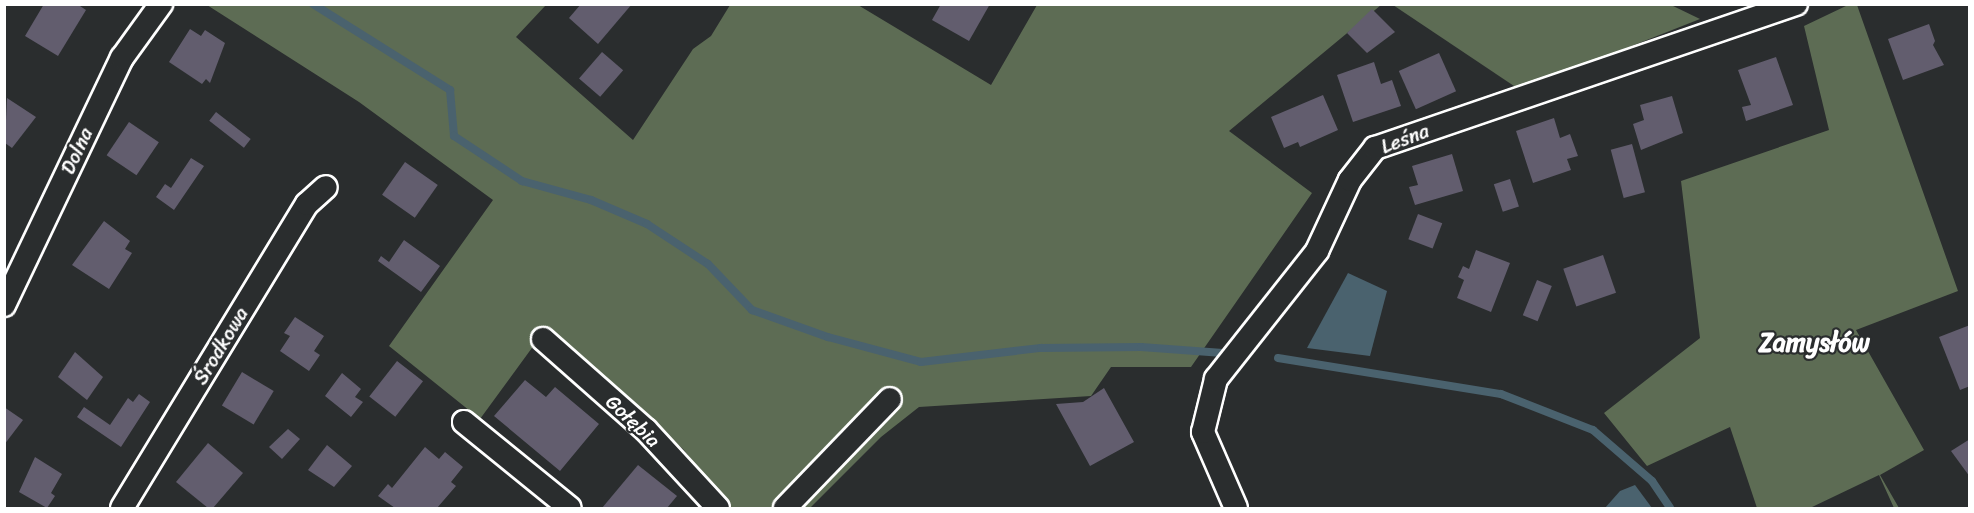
<!DOCTYPE html>
<meta charset="utf-8">
<style>
body{margin:0}
#map{position:relative;width:1974px;height:513px;overflow:hidden;background:#2a2d2e;font-family:Sriracha,sans-serif}
div>[style]{position:absolute}
[style*='--x']{left:calc(var(--x)*1px);top:calc(var(--y)*1px);width:calc(var(--w)*1px);rotate:calc(var(--a)*1deg)}
.green>*{inset:0;background:#5d6c54}
.water>*{inset:0;background:#4a626e}
.stream>*{height:8px;margin:-4px;padding:0 4px;transform-origin:4px;border-radius:4px;background:#4a626e}
.building>*{inset:0;background:#625d6e;transform-origin:0 0}
.roads{filter:drop-shadow(2px 0 #fff) drop-shadow(-2px 0 #fff) drop-shadow(0 2px #fff) drop-shadow(0 -2px #fff)}
.minor>*{height:22px;margin:-11px;padding:0 11px;transform-origin:11px;border-radius:11px;background:#2a2d2e}
span{translate:-50% -50%;white-space:nowrap;text-align:center;line-height:1.15;-webkit-text-stroke:4.5px #2a2d2e;paint-order:stroke}
.street-label{font-size:20px;color:#fff}
.district-label{font-size:26px;color:#fff;font-weight:700}
.frame{position:absolute;inset:0;border:6px solid #fff;pointer-events:none}
</style>
<div id="map">
<div class="green">
<div style="clip-path:polygon(207px 5px,546px 5px,516px 37px,633px 140px,693px 49px,711px 36px,730px 5px,858px 5px,991px 85px,1037px 5px,1381px 5px,1229px 131px,1312px 193px,1191px 367px,1111px 367px,1091px 396px,919px 407px,881px 437px,810px 508px,730px 508px,683px 449px,545px 330px,480px 419px,389px 346px,493px 200px,359px 102px)"></div>
<div style="clip-path:polygon(1393px 5px,1671px 5px,1700px 19px,1520px 90px)"></div>
<div style="clip-path:polygon(1848px 5px,1857px 5px,1958px 291px,1856px 330px,1924px 450px,1880px 475px,1899px 508px,1894px 508px,1879px 475px,1810px 508px,1757px 508px,1730px 427px,1647px 466px,1604px 413px,1700px 338px,1681px 181px,1829px 130px,1804px 26px)"></div>
</div>
<div class="water">
<div style="clip-path:polygon(1348px 273px,1387px 291px,1370px 356px,1307px 348px)"></div>
<div style="clip-path:polygon(1635px 485px,1652px 508px,1605px 508px,1620px 491px)"></div>
</div>
<div class="stream">
<div style="--x:313;--y:4;--w:162;--a:32.1"></div>
<div style="--x:450;--y:90;--w:46;--a:85"></div>
<div style="--x:454;--y:136;--w:82;--a:33.5"></div>
<div style="--x:522;--y:181;--w:72;--a:15.4"></div>
<div style="--x:591;--y:200;--w:61;--a:23.2"></div>
<div style="--x:647;--y:224;--w:73;--a:33.3"></div>
<div style="--x:708;--y:264;--w:64;--a:46.3"></div>
<div style="--x:752;--y:310;--w:81;--a:19.6"></div>
<div style="--x:828;--y:337;--w:96;--a:15"></div>
<div style="--x:921;--y:362;--w:121;--a:-6.7"></div>
<div style="--x:1041;--y:348;--w:100;--a:-0.6"></div>
<div style="--x:1141;--y:347;--w:82;--a:4.2"></div>
<div style="--x:1278;--y:358;--w:226;--a:9.2"></div>
<div style="--x:1501;--y:394;--w:99;--a:21.4"></div>
<div style="--x:1593;--y:430;--w:78;--a:40.8"></div>
<div style="--x:1652;--y:481;--w:32;--a:56"></div>
</div>
<div class="building">
<div style="clip-path:polygon(44px 4px,77px 4px,86px 10px,58px 56px,25px 36px)"></div>
<div style="clip-path:polygon(581px 4px,632px 4px,598px 44px,569px 18px)"></div>
<div style="clip-path:polygon(941px 4px,990px 4px,969px 41px,932px 20px)"></div>
<div style="clip-path:polygon(1372px 9px,1395px 32px,1367px 53px,1347px 33px)"></div>
<div style="clip-path:polygon(1929px 24px,1935px 41px,1933px 45px,1944px 65px,1903px 80px,1888px 39px)"></div>
<div style="clip-path:polygon(190px 29px,201px 36px,205px 30px,225px 43px,210px 83px,206px 79px,202px 84px,169px 62px)"></div>
<div style="left:602px;top:52px;width:28px;height:35px;rotate:41deg"></div>
<div style="left:1439px;top:53px;width:42px;height:44px;rotate:66deg"></div>
<div style="clip-path:polygon(1776px 57px,1793px 105px,1746px 121px,1742px 107px,1751px 105px,1738px 70px)"></div>
<div style="clip-path:polygon(1374px 62px,1381px 84px,1392px 80px,1401px 106px,1353px 122px,1337px 75px)"></div>
<div style="clip-path:polygon(1323px 95px,1338px 130px,1300px 147px,1298px 142px,1284px 148px,1271px 117px)"></div>
<div style="clip-path:polygon(1672px 96px,1683px 133px,1641px 150px,1633px 124px,1644px 120px,1640px 105px)"></div>
<div style="clip-path:polygon(7px 98px,36px 117px,12px 148px,5px 143px)"></div>
<div style="left:216px;top:112px;width:44px;height:11px;rotate:38deg"></div>
<div style="clip-path:polygon(1554px 118px,1560px 138px,1570px 134px,1578px 156px,1567px 159px,1571px 170px,1533px 183px,1516px 131px)"></div>
<div style="left:129px;top:122px;width:36px;height:40px;rotate:34deg"></div>
<div style="left:1632px;top:144px;width:50px;height:22px;rotate:75deg"></div>
<div style="clip-path:polygon(1452px 154px,1463px 191px,1415px 205px,1409px 187px,1418px 185px,1412px 166px)"></div>
<div style="clip-path:polygon(191px 158px,204px 166px,174px 210px,156px 197px,165px 184px,171px 188px)"></div>
<div style="left:405px;top:162px;width:40px;height:40px;rotate:35deg"></div>
<div style="left:1510px;top:179px;width:29px;height:17px;rotate:72deg"></div>
<div style="left:1418px;top:214px;width:26px;height:27px;rotate:21deg"></div>
<div style="clip-path:polygon(104px 221px,130px 241px,125px 249px,132px 253px,109px 289px,72px 265px)"></div>
<div style="clip-path:polygon(404px 240px,440px 266px,421px 292px,378px 261px,381px 256px,389px 262px)"></div>
<div style="clip-path:polygon(1476px 250px,1510px 263px,1491px 312px,1457px 298px,1464px 280px,1458px 277px,1463px 266px,1469px 269px)"></div>
<div style="left:1603px;top:255px;width:40px;height:42px;rotate:71deg"></div>
<div style="left:1537px;top:280px;width:16px;height:38px;rotate:22deg"></div>
<div style="clip-path:polygon(295px 317px,324px 336px,314px 351px,320px 355px,309px 371px,280px 351px,290px 336px,284px 333px)"></div>
<div style="clip-path:polygon(1970px 325px,1970px 386px,1960px 390px,1939px 337px)"></div>
<div style="clip-path:polygon(75px 352px,103px 377px,87px 400px,58px 377px)"></div>
<div style="left:397px;top:361px;width:33px;height:45px;rotate:38deg"></div>
<div style="left:242px;top:372px;width:37px;height:39px;rotate:31deg"></div>
<div style="clip-path:polygon(342px 373px,361px 389px,355px 397px,363px 402px,351px 417px,325px 396px)"></div>
<div style="clip-path:polygon(525px 380px,546px 397px,555px 387px,599px 424px,560px 471px,494px 416px)"></div>
<div style="clip-path:polygon(1104px 388px,1134px 442px,1090px 466px,1056px 404px,1083px 402px)"></div>
<div style="clip-path:polygon(139px 394px,150px 402px,121px 447px,77px 417px,84px 407px,110px 425px,128px 398px,133px 402px)"></div>
<div style="clip-path:polygon(4px 407px,23px 420px,4px 445px)"></div>
<div style="clip-path:polygon(288px 429px,300px 439px,282px 459px,269px 447px)"></div>
<div style="clip-path:polygon(1970px 439px,1970px 477px,1951px 451px)"></div>
<div style="clip-path:polygon(208px 443px,243px 473px,213px 508px,208px 508px,176px 482px)"></div>
<div style="clip-path:polygon(327px 445px,352px 466px,334px 487px,308px 470px)"></div>
<div style="clip-path:polygon(425px 447px,439px 459px,445px 452px,463px 467px,451px 482px,456px 486px,437px 508px,395px 508px,378px 496px,388px 484px,392px 488px)"></div>
<div style="clip-path:polygon(35px 457px,62px 474px,51px 493px,55px 496px,47px 508px,19px 492px)"></div>
<div style="clip-path:polygon(638px 465px,677px 496px,667px 508px,602px 508px)"></div>
</div>
<div class="roads">
<div class="minor">
<div style="--x:4;--y:305;--w:274;--a:-64.5"></div>
<div style="--x:122;--y:58;--w:67;--a:-54.2"></div>
<div style="--x:543;--y:339;--w:137;--a:41.5"></div>
<div style="--x:646;--y:430;--w:106;--a:47.3"></div>
<div style="--x:464;--y:422;--w:136;--a:39.1"></div>
<div style="--x:122;--y:508;--w:356;--a:-58.7"></div>
<div style="--x:307;--y:204;--w:25;--a:-42"></div>
<div style="--x:785;--y:508;--w:151;--a:-46.1"></div>
<div style="--x:1236;--y:508;--w:83;--a:-113.5"></div>
<div style="--x:1203;--y:432;--w:55;--a:-76.2"></div>
<div style="--x:1216;--y:379;--w:163;--a:-51.7"></div>
<div style="--x:1317;--y:251;--w:78;--a:-65.1"></div>
<div style="--x:1350;--y:180;--w:41;--a:-52"></div>
<div style="--x:1375;--y:148;--w:445;--a:-18.9"></div>
</div>
</div>
<div class="street-label">
<span style="left:1405px;top:139px;rotate:-21deg">Leśna</span>
<span style="left:77px;top:151px;rotate:-65deg">Dolna</span>
<span style="left:221px;top:346px;rotate:-59deg">Środkowa</span>
<span style="left:633px;top:421px;rotate:43deg">Gołębia</span>
</div>
<div class="district-label">
<span style="left:1814px;top:343px">Zamysłów</span>
</div>
<div class="frame"></div>
</div>
